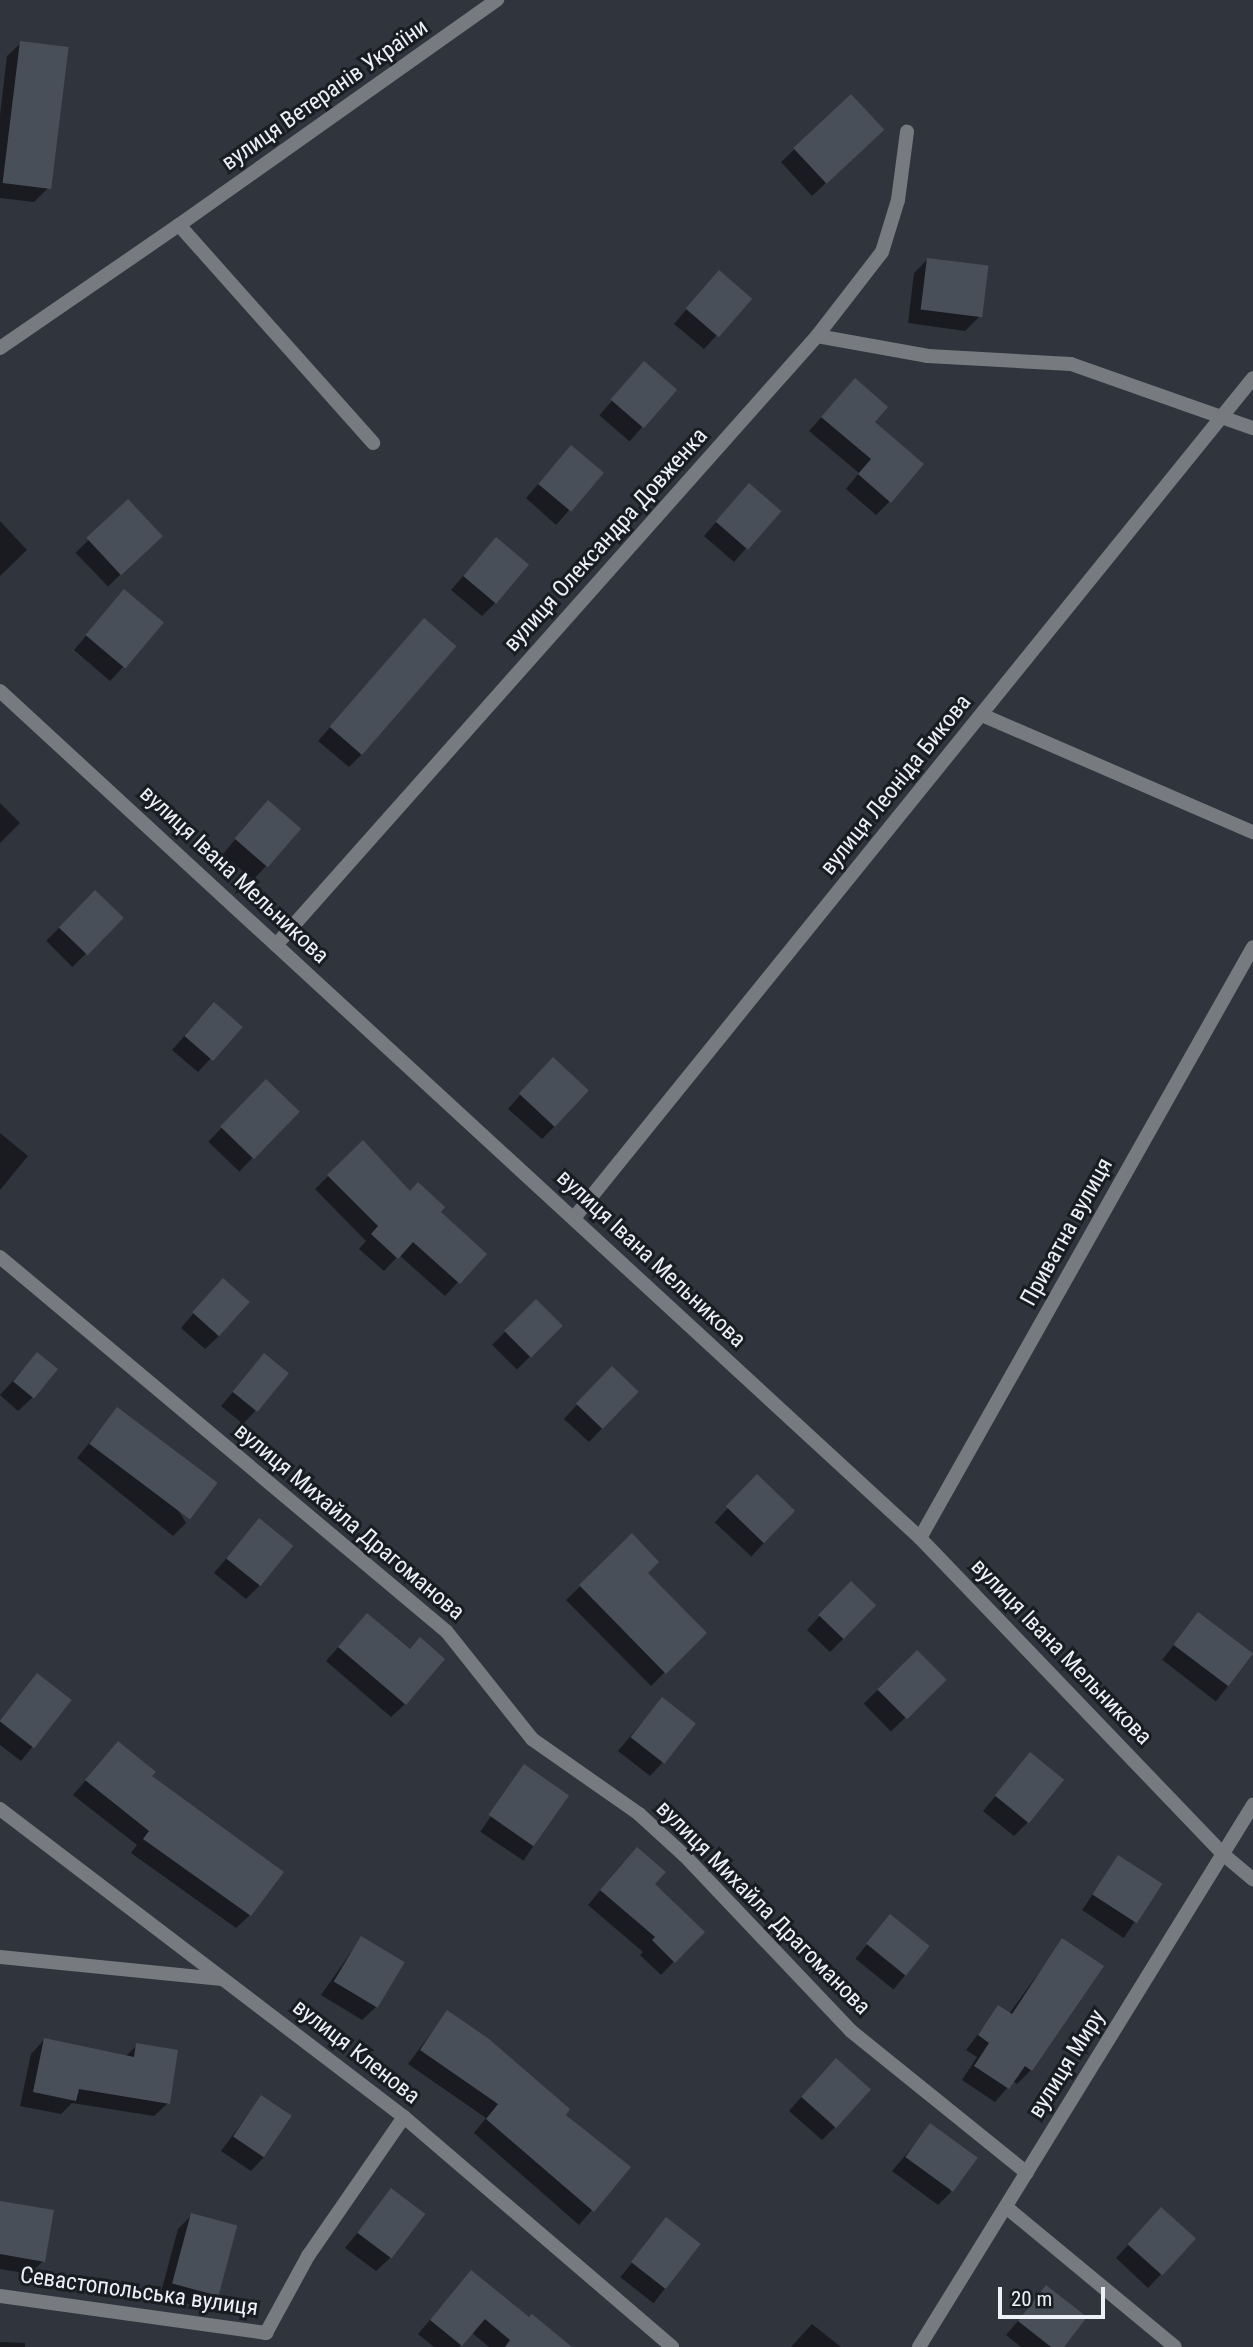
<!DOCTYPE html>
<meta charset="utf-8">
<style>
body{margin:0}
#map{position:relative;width:1253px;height:2347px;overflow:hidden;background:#2f343d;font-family:"Roboto Condensed",sans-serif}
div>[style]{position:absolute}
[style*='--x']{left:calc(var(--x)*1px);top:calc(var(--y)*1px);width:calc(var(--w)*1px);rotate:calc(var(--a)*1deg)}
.shadow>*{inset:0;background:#0007;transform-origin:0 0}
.building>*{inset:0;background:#494f59;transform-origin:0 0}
.minor>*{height:14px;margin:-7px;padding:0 7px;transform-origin:7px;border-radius:7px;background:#777a7f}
.tertiary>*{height:14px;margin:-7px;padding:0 7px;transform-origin:7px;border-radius:7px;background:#777a7f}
span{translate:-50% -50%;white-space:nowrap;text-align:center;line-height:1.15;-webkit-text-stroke:6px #191c20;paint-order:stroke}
.street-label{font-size:23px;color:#edf1f7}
.scale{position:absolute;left:998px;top:2287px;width:107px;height:32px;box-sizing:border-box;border:4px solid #edf1f7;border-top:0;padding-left:9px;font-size:21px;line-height:24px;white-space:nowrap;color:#edf1f7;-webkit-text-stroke:5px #191c20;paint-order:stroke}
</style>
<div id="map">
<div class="shadow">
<div style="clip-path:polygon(21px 43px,48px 188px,34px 202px,0 198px,0 115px,7px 56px)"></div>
<div style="clip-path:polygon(851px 96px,869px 143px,812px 196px,781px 162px)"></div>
<div style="clip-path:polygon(927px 260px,979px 317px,965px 331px,908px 323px,914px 273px)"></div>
<div style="clip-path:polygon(706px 286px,750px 299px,704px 349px,674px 324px)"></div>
<div style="left:644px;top:364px;width:40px;height:68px;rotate:41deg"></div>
<div style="clip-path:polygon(842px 394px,872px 422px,890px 501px,876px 515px,846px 489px,859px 473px,809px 431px)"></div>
<div style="clip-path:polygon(558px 461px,601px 474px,556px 525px,526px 498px)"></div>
<div style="clip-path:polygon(736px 499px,779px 511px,734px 562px,704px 536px)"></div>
<div style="left:128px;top:502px;width:47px;height:73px;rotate:46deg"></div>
<div style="clip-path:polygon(0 521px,27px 550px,0 576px)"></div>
<div style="clip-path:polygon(483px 553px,495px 603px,482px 616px,451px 590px)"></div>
<div style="clip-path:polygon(124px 591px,123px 667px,110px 681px,74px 650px)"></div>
<div style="clip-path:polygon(424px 620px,362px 754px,349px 767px,318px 741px)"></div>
<div style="clip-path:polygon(0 803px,20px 823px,0 843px)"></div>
<div style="clip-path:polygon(255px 816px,266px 866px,253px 880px,223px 854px)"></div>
<div style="left:95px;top:892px;width:37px;height:69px;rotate:45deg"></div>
<div style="clip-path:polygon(201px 1017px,240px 1027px,198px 1072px,172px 1050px)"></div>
<div style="clip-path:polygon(539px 1073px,556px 1125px,542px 1139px,508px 1109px)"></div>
<div style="left:266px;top:1082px;width:43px;height:83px;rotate:44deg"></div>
<div style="clip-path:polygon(0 1133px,28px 1156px,0 1190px)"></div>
<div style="clip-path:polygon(362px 1143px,410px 1193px,484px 1254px,445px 1296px,399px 1255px,384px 1271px,359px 1249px,366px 1241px,315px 1189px)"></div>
<div style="clip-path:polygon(210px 1294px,219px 1336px,205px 1349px,181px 1328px)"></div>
<div style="left:536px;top:1301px;width:35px;height:62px;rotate:45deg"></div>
<div style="clip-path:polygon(37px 1354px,32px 1398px,18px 1411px,0 1395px)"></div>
<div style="clip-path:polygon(264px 1355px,256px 1410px,243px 1424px,221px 1406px)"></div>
<div style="clip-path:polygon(598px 1382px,637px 1392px,589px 1442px,564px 1419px)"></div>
<div style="clip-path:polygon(117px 1409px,186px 1523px,173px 1536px,77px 1458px)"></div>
<div style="left:757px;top:1477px;width:50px;height:62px;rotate:43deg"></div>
<div style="clip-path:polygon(259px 1520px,259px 1586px,246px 1599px,214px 1573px)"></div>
<div style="clip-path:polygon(632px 1536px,645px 1573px,704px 1633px,651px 1686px,566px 1600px)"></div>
<div style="clip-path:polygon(837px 1597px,843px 1639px,830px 1652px,807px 1630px)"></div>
<div style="left:1198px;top:1614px;width:68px;height:58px;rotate:38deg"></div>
<div style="clip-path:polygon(354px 1629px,408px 1651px,420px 1639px,405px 1704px,391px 1717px,326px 1661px)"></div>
<div style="left:917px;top:1652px;width:39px;height:74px;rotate:46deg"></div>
<div style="clip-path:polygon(37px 1675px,70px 1700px,21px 1761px,0 1745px,0 1720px)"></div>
<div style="clip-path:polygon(662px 1699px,663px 1762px,650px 1776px,618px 1751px)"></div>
<div style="clip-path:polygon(118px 1743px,150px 1776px,250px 1915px,236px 1928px,131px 1853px,137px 1845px,73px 1795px)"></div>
<div style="clip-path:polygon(1030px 1755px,1028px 1822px,1014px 1836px,983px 1811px)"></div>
<div style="left:524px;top:1767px;width:52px;height:78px;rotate:34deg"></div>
<div style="left:1118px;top:1857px;width:50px;height:64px;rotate:34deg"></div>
<div style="clip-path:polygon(623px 1863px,653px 1884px,702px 1932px,661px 1975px,640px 1955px,643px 1952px,588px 1905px)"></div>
<div style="left:890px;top:1916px;width:49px;height:55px;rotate:39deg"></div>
<div style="clip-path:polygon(361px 1938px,376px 2007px,362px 2020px,321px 1995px)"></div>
<div style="clip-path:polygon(1062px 1941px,1101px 1967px,1031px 2070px,1017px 2084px,1013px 2081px,995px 2102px,962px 2080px,977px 2057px,966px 2050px,999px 2007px,1009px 2014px)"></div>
<div style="clip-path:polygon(447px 2012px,628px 2168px,579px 2225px,474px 2133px,486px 2118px,408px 2064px)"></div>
<div style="clip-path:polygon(44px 2040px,125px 2057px,137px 2045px,168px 2103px,154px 2116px,72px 2103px,61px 2114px,20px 2106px,31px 2054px)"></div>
<div style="clip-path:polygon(822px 2074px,835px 2127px,822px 2140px,789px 2111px)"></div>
<div style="clip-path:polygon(261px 2097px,264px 2157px,251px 2171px,221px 2151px)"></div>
<div style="clip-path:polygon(931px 2125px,951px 2192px,938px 2205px,892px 2171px)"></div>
<div style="clip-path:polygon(391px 2191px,390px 2258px,376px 2271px,345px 2248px)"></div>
<div style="clip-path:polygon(0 2205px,43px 2261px,30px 2274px,0 2269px)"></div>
<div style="clip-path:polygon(192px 2215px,217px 2294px,203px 2308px,160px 2296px,178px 2229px)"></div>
<div style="left:666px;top:2219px;width:42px;height:74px;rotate:38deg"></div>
<div style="clip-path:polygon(1148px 2223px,1194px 2239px,1148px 2288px,1116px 2258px)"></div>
<div style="clip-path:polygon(471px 2272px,565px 2347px,489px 2347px,471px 2332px,459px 2347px,434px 2347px,418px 2334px)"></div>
<div style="clip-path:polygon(1047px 2287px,1061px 2347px,1021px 2347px,1006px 2335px)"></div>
<div style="clip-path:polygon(812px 2324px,841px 2347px,791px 2347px)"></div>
<div style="clip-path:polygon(0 2342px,25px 2343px,25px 2347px,0 2347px)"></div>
</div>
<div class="building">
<div style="left:20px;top:41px;width:49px;height:143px;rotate:7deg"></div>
<div style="left:851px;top:94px;width:49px;height:79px;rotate:47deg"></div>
<div style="left:927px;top:258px;width:62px;height:52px;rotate:7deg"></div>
<div style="left:719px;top:270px;width:44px;height:51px;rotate:41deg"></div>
<div style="left:644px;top:361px;width:44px;height:51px;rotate:41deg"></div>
<div style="clip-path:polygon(855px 378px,888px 407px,875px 422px,924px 464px,891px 503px,858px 474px,871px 459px,821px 417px)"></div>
<div style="left:571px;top:445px;width:43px;height:51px;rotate:40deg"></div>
<div style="left:749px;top:483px;width:43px;height:51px;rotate:41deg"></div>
<div style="left:128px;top:499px;width:51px;height:57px;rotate:47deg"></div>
<div style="left:496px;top:537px;width:43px;height:51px;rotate:40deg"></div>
<div style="left:124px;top:589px;width:52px;height:60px;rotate:40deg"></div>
<div style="left:424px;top:618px;width:43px;height:144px;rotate:41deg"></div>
<div style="left:268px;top:800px;width:44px;height:51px;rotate:41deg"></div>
<div style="left:95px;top:890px;width:40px;height:52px;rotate:44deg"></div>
<div style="left:214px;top:1002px;width:38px;height:45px;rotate:41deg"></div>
<div style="left:553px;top:1057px;width:49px;height:50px;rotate:43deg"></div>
<div style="left:266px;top:1079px;width:47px;height:66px;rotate:44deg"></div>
<div style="clip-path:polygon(363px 1140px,410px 1191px,418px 1182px,445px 1207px,441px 1212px,487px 1254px,460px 1284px,413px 1242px,398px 1259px,371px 1234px,378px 1226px,327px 1175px)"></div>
<div style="left:223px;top:1278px;width:36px;height:46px;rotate:42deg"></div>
<div style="left:536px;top:1299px;width:38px;height:45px;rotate:45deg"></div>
<div style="left:37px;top:1352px;width:27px;height:38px;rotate:39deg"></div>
<div style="left:264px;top:1353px;width:32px;height:50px;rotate:39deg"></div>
<div style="left:612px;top:1366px;width:37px;height:52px;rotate:44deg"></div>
<div style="left:117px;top:1407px;width:126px;height:46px;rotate:37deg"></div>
<div style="left:757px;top:1474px;width:53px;height:45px;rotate:44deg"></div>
<div style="left:259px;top:1518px;width:44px;height:52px;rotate:39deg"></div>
<div style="clip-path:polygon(632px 1533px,659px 1562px,648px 1573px,707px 1633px,666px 1674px,579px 1585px)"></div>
<div style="left:851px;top:1581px;width:35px;height:47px;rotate:44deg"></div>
<div style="left:1198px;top:1612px;width:69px;height:41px;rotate:37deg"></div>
<div style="clip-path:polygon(367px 1613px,410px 1649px,420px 1637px,445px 1659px,406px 1705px,338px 1647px)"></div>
<div style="left:917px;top:1650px;width:42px;height:56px;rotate:45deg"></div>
<div style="left:37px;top:1673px;width:44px;height:61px;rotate:38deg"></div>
<div style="left:662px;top:1697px;width:43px;height:51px;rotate:38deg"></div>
<div style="clip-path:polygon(118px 1741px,156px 1772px,152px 1776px,284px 1872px,251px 1916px,143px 1839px,149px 1831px,85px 1780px)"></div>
<div style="left:1030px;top:1752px;width:44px;height:56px;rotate:39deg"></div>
<div style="left:524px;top:1764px;width:55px;height:62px;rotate:35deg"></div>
<div style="clip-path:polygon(637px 1847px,666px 1872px,655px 1884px,705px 1932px,675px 1963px,652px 1940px,655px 1937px,600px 1890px)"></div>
<div style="left:1118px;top:1855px;width:53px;height:47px;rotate:33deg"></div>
<div style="left:890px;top:1914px;width:51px;height:38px;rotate:39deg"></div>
<div style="left:361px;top:1936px;width:51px;height:53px;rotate:31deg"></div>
<div style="clip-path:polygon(1062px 1938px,1104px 1966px,1032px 2071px,1025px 2066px,1009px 2089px,974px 2066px,989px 2043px,978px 2035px,998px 2005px,1012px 2014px)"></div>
<div style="clip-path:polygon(447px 2010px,489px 2039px,570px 2109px,566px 2115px,631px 2167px,594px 2212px,486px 2119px,498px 2104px,420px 2050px)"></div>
<div style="clip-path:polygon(44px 2038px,134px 2057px,136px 2043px,178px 2050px,170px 2104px,79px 2089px,76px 2101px,33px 2092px)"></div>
<div style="left:836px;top:2058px;width:47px;height:52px;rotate:42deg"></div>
<div style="left:261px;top:2095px;width:37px;height:50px;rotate:34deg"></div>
<div style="left:930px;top:2123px;width:59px;height:42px;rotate:36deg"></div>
<div style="left:391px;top:2188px;width:43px;height:56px;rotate:37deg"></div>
<div style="clip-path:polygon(0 2201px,54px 2210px,45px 2262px,0 2254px)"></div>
<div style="left:1161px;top:2207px;width:47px;height:50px;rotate:42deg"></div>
<div style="left:191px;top:2213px;width:48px;height:73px;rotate:15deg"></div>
<div style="left:666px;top:2217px;width:44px;height:57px;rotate:38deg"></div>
<div style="clip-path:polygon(471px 2270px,529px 2317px,532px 2314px,572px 2347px,505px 2347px,510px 2340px,485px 2319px,462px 2346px,430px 2320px)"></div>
<div style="clip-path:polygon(1046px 2285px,1087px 2317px,1064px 2347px,1051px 2347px,1018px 2321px)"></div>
</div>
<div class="minor">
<div style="--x:179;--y:225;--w:390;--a:-35.3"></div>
<div style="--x:817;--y:336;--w:113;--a:10.2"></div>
<div style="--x:928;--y:356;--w:143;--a:3.2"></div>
<div style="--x:1071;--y:364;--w:193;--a:19.4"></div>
<div style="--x:0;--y:348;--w:217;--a:-34.5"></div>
<div style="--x:179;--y:225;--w:292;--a:48.3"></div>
<div style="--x:982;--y:715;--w:295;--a:23.4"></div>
<div style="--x:276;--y:945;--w:815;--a:-48.38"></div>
<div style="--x:817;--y:336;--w:106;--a:-52.3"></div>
<div style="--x:882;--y:252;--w:54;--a:-72.9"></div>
<div style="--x:898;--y:200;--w:69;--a:-82.5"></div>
<div style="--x:574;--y:1218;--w:1080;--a:-51.05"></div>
<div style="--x:0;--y:1257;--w:583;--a:39.99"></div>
<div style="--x:447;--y:1632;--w:137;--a:51.5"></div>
<div style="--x:532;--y:1739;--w:131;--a:35"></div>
<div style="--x:639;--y:1814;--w:62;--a:42.4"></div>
<div style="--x:685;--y:1856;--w:241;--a:46.5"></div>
<div style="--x:851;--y:2031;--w:226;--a:38.9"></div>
<div style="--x:920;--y:1538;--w:678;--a:-60.6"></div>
<div style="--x:0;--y:1809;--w:508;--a:37.32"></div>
<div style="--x:404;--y:2117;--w:353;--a:40.6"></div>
<div style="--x:1224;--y:1855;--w:38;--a:40"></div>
<div style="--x:0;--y:1957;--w:223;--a:5.7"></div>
<div style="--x:1006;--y:2207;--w:219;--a:39.6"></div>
<div style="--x:0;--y:2296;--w:269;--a:7.9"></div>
<div style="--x:266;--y:2333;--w:88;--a:-61.4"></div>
<div style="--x:308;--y:2256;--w:169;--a:-55.4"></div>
</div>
<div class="tertiary">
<div style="--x:0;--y:691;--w:1251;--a:42.63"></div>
<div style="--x:920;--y:1538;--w:439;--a:46.2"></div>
<div style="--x:919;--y:2347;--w:637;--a:-58.36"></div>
</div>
<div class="street-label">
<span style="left:325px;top:95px;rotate:-35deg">вулиця Ветеранів України</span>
<span style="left:606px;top:540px;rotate:-48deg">вулиця Олександра Довженка</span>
<span style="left:896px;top:785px;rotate:-51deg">вулиця Леоніда Бикова</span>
<span style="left:234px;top:875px;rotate:43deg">вулиця Івана Мельникова</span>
<span style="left:1067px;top:1232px;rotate:-61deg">Приватна вулиця</span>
<span style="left:651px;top:1259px;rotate:43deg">вулиця Івана Мельникова</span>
<span style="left:349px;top:1522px;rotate:40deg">вулиця Михайла Драгоманова</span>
<span style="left:1061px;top:1652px;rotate:46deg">вулиця Івана Мельникова</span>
<span style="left:763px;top:1908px;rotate:45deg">вулиця Михайла Драгоманова</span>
<span style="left:356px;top:2052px;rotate:38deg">вулиця Кленова</span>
<span style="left:1067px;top:2064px;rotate:-58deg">вулиця Миру</span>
<span style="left:139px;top:2292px;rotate:8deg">Севастопольська вулиця</span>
</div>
<div class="scale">20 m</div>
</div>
